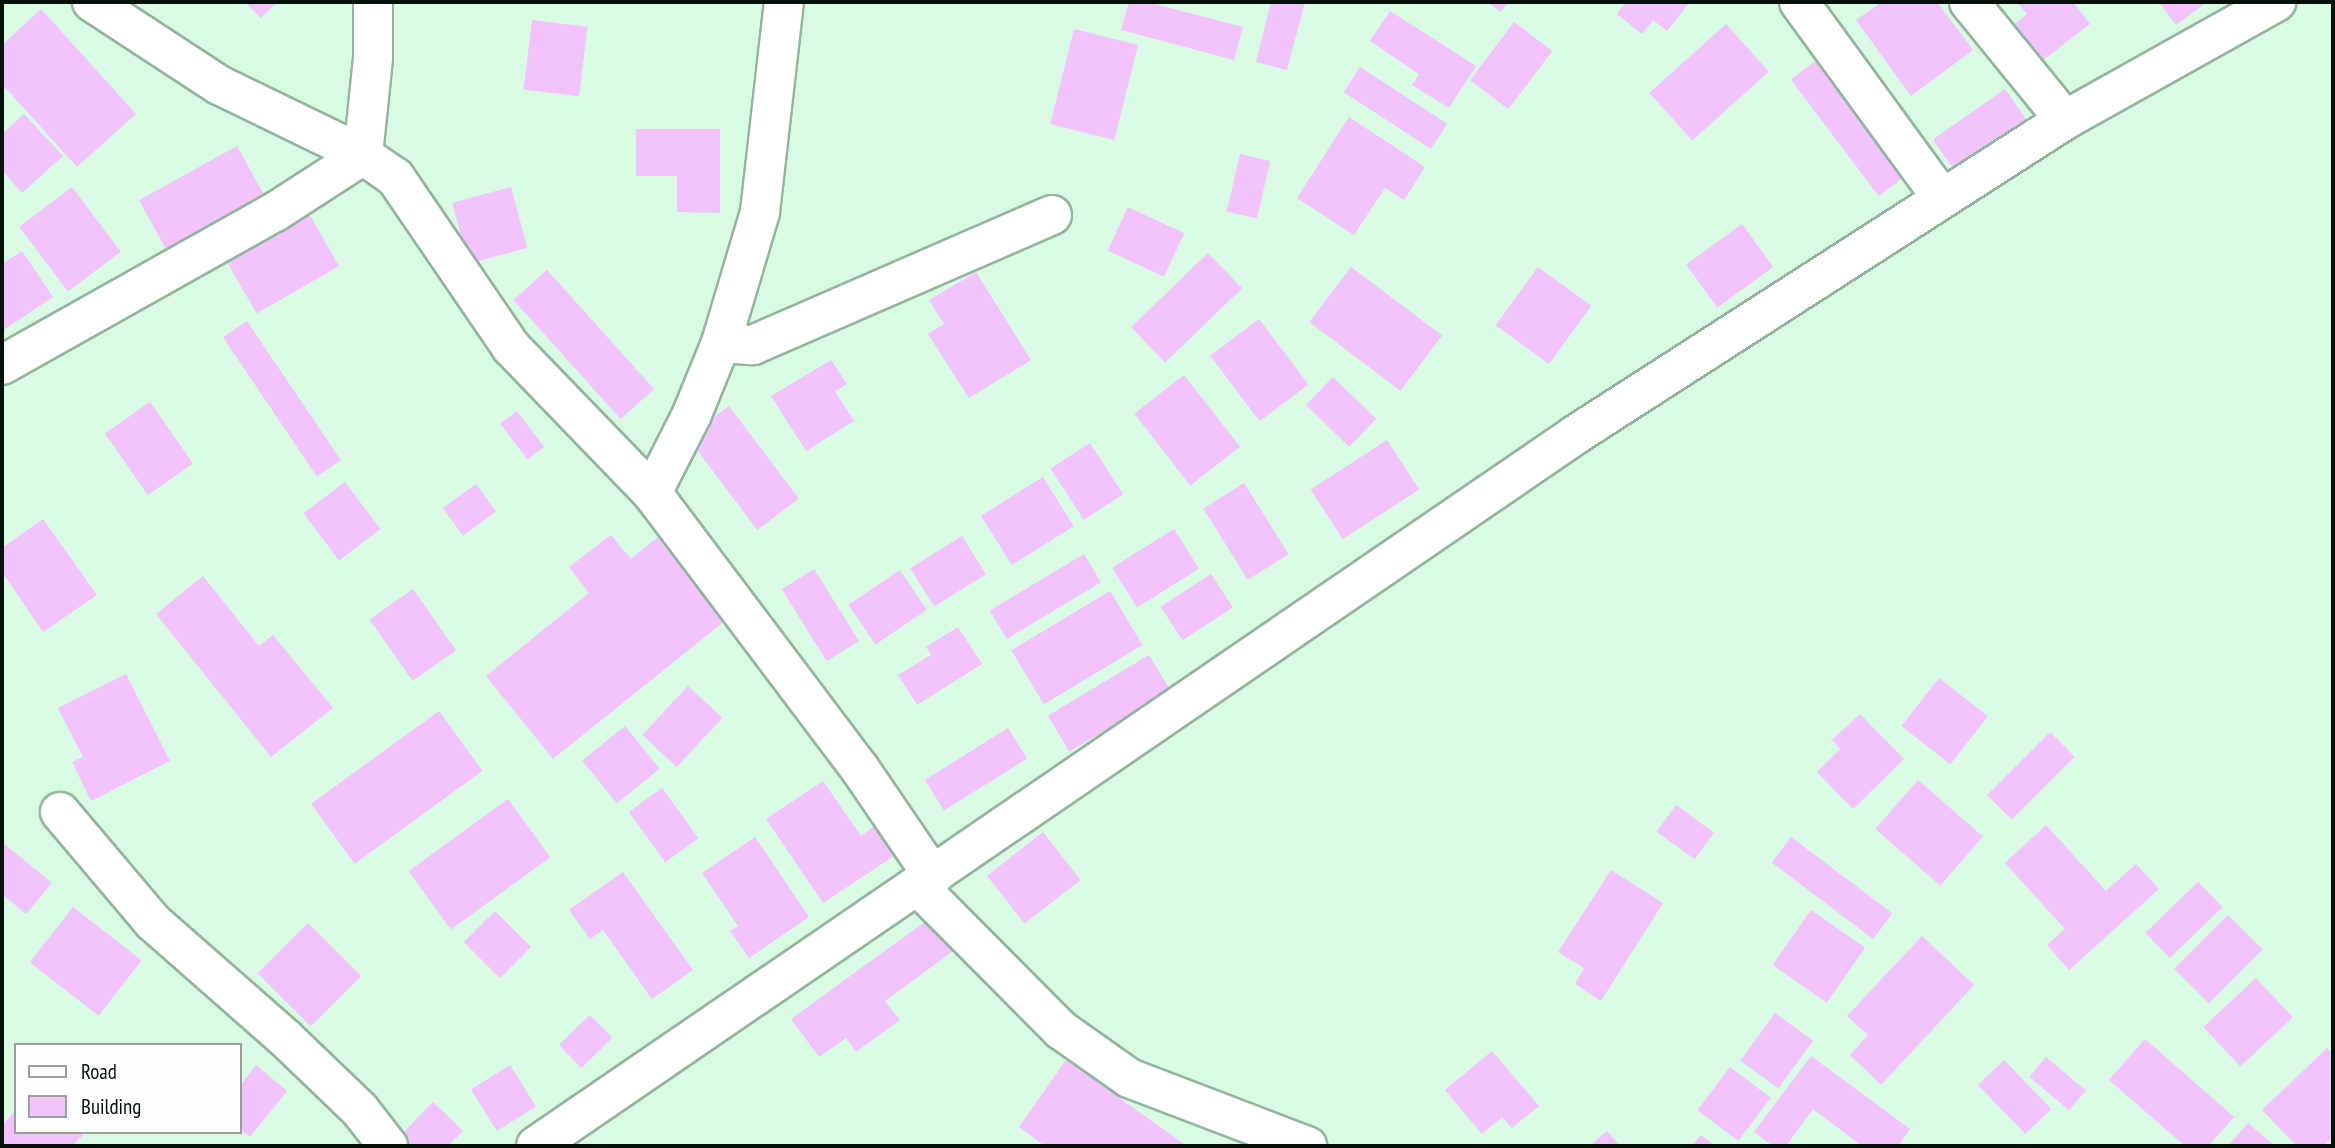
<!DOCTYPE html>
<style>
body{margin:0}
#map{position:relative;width:2335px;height:1148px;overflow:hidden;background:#d9fbe4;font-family:"PT Sans Narrow",sans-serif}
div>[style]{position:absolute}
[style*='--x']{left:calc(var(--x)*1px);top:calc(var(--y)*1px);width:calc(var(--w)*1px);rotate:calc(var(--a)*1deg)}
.building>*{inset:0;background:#f2c3fd;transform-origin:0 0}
.roads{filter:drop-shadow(2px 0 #94b49f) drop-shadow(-2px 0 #94b49f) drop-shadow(0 2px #94b49f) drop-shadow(0 -2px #94b49f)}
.minor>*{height:38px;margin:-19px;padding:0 19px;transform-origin:19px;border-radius:19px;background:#fff}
span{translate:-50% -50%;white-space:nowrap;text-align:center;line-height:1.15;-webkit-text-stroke:7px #fefefe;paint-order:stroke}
.frame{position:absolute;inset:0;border:4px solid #06110a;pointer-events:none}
.legend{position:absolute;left:14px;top:1043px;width:228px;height:91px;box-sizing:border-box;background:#fefefe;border:2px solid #9b9f9c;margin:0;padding:9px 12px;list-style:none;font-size:21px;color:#06110a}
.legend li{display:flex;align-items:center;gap:14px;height:35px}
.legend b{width:35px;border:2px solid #9b9f9c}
</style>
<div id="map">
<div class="building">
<div style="clip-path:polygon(245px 2px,277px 2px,261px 18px)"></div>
<div style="clip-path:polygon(1129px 2px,1147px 2px,1243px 27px,1234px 60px,1121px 30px)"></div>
<div style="clip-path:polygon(1271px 2px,1305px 2px,1287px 70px,1256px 62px)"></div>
<div style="clip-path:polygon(1487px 2px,1508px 2px,1501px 12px)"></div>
<div style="clip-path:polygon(1626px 2px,1690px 2px,1667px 31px,1653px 20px,1642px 34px,1617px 14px)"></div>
<div style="clip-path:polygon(1882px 2px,1937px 2px,1973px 50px,1911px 96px,1856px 20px)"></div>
<div style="clip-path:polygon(2017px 2px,2073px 2px,2090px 24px,2043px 60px,2015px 24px,2027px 14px)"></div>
<div style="clip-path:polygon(2159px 2px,2207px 2px,2176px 25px)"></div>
<div style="clip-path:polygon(41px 9px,136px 114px,77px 167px,2px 84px,2px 45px)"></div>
<div style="clip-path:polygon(1390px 11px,1476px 66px,1449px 108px,1412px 85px,1419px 74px,1370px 41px)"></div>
<div style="left:532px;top:20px;width:56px;height:70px;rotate:7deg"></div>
<div style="left:1514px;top:22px;width:48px;height:73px;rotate:37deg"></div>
<div style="left:1726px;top:24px;width:64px;height:103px;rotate:48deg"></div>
<div style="left:1074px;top:29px;width:66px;height:98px;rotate:14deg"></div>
<div style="left:1822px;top:56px;width:146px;height:39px;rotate:53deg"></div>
<div style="left:1360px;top:67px;width:104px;height:30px;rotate:33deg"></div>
<div style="left:2005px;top:89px;width:39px;height:88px;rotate:55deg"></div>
<div style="clip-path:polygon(24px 114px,63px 156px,22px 193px,2px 170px,2px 134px)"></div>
<div style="clip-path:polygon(1349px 117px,1425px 167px,1404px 200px,1385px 188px,1354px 235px,1297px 198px)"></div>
<div style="clip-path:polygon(636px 129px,720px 129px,720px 213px,677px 212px,677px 176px,636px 176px)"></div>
<div style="left:237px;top:146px;width:57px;height:112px;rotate:61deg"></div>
<div style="left:1240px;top:154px;width:31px;height:59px;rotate:13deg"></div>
<div style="left:72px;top:187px;width:81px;height:66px;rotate:53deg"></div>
<div style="left:511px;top:187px;width:63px;height:61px;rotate:75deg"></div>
<div style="left:305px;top:207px;width:68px;height:95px;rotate:60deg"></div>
<div style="left:1128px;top:207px;width:62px;height:48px;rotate:25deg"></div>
<div style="left:1742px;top:224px;width:53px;height:69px;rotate:54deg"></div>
<div style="clip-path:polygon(22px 251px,53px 297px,2px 331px,2px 264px)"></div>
<div style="left:1208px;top:253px;width:49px;height:107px;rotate:46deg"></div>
<div style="left:1351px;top:267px;width:114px;height:69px;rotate:37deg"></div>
<div style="left:1538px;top:267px;width:66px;height:72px;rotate:36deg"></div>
<div style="left:547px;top:270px;width:160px;height:45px;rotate:48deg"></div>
<div style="clip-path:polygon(976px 272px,1031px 360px,969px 398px,928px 334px,944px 324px,929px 300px)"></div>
<div style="left:1259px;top:319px;width:82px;height:61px;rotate:53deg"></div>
<div style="left:247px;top:321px;width:168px;height:29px;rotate:56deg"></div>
<div style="clip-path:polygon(831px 360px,847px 384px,835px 391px,854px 421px,806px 451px,771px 396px)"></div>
<div style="left:1184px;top:375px;width:91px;height:63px;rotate:52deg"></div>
<div style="left:1333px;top:377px;width:60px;height:39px;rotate:44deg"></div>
<div style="left:150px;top:402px;width:75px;height:55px;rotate:55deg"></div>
<div style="left:729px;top:406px;width:116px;height:52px;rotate:53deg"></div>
<div style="left:517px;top:411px;width:45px;height:21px;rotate:53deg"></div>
<div style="left:1387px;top:440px;width:59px;height:91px;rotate:57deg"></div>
<div style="left:1090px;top:443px;width:61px;height:47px;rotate:57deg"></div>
<div style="left:1043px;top:477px;width:58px;height:73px;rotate:58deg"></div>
<div style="left:345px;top:482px;width:59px;height:52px;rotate:53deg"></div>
<div style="left:1244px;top:483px;width:84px;height:48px;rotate:58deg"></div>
<div style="left:476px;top:484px;width:34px;height:41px;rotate:54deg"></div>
<div style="clip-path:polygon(43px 519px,97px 595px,43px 632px,2px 572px,2px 548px)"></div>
<div style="left:1174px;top:529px;width:47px;height:73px;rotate:58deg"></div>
<div style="clip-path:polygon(611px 535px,631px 559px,658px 537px,726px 620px,553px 759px,486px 676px,589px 593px,569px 567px)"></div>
<div style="left:962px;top:536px;width:45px;height:61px;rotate:58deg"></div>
<div style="left:1084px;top:554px;width:33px;height:110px;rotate:59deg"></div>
<div style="left:814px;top:569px;width:85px;height:38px;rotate:58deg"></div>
<div style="left:900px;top:570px;width:48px;height:62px;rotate:56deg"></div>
<div style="left:1211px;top:574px;width:40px;height:60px;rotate:57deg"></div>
<div style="clip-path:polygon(203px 576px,259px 646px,273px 635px,333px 708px,271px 757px,156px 614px)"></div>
<div style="left:413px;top:589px;width:75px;height:53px;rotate:55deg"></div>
<div style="left:1110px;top:591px;width:63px;height:115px;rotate:59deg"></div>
<div style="clip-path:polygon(958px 627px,982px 664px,917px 705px,898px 675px,931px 655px,926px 647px)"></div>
<div style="left:1149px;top:655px;width:42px;height:118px;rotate:59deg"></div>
<div style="clip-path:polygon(126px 674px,170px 761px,91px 801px,72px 762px,83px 757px,58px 708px)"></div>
<div style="left:1939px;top:678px;width:62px;height:61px;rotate:38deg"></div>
<div style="left:688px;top:686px;width:47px;height:67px;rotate:43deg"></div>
<div style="left:439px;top:711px;width:74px;height:158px;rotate:54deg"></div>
<div style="clip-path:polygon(1860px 714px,1904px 759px,1853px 809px,1817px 772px,1840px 749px,1832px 740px)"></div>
<div style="left:625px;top:726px;width:55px;height:55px;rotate:51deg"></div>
<div style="left:1008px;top:728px;width:36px;height:98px;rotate:58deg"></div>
<div style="left:2050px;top:732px;width:35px;height:89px;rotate:45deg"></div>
<div style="left:1918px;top:780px;width:86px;height:65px;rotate:41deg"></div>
<div style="clip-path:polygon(823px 781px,861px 836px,880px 822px,900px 852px,823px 903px,766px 819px)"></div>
<div style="left:662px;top:788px;width:62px;height:41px;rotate:54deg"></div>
<div style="left:508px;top:799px;width:72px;height:123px;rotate:54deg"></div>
<div style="left:1676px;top:805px;width:47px;height:33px;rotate:36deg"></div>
<div style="clip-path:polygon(2046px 825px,2106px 891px,2136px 864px,2159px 889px,2069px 970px,2047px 945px,2065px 929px,2005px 863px)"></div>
<div style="left:1043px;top:832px;width:61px;height:71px;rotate:52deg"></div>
<div style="clip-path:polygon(755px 837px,809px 917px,749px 958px,730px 931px,738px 926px,702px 873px)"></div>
<div style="left:1791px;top:837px;width:127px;height:32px;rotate:37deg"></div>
<div style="clip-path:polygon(2px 842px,52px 883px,26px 914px,2px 894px)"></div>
<div style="clip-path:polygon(1611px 870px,1663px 903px,1601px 1001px,1575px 984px,1584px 968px,1558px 952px)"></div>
<div style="clip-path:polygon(623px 872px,693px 970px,652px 999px,603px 930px,590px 939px,569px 910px)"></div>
<div style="left:2198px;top:882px;width:35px;height:73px;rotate:46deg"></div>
<div style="left:73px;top:907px;width:87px;height:70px;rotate:38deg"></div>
<div style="left:1811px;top:910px;width:66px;height:67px;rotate:35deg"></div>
<div style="left:495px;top:911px;width:51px;height:44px;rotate:45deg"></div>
<div style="left:2228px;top:915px;width:49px;height:76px;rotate:45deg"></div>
<div style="clip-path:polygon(933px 916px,956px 949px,885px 1001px,900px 1020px,856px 1052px,846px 1038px,819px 1057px,791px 1019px)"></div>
<div style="left:308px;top:923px;width:75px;height:71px;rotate:45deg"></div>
<div style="clip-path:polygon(1922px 936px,1974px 985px,1881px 1085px,1850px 1055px,1868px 1035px,1847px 1016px)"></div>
<div style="left:2256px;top:978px;width:54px;height:72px;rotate:47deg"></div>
<div style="left:1775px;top:1013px;width:47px;height:59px;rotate:36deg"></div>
<div style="left:590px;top:1015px;width:32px;height:43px;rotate:46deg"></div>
<div style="clip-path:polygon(2145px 1039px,2234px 1117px,2208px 1146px,2185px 1146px,2109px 1080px)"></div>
<div style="clip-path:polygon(2327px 1048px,2333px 1055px,2333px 1137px,2324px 1146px,2297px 1146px,2262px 1110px)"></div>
<div style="clip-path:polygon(1492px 1051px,1539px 1106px,1512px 1128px,1502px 1117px,1482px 1134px,1445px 1090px)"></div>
<div style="clip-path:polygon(1811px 1056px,1910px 1129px,1898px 1146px,1862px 1146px,1813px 1109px,1786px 1146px,1773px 1146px,1754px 1132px)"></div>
<div style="left:2046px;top:1057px;width:52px;height:26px;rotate:40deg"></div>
<div style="clip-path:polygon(1066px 1060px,1187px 1146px,1045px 1146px,1019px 1127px)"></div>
<div style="left:2004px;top:1060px;width:68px;height:36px;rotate:46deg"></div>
<div style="clip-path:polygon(256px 1065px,287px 1091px,250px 1137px,240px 1129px,240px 1086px)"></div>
<div style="left:510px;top:1065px;width:49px;height:46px;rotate:58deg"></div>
<div style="left:1730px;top:1067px;width:51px;height:54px;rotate:37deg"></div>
<div style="clip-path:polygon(433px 1102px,463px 1131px,448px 1146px,408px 1146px,399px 1137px)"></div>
<div style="clip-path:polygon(16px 1110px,16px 1132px,84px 1134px,72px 1146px,2px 1146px,2px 1125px)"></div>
<div style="clip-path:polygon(2248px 1123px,2275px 1146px,2228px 1146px)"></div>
<div style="clip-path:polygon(1607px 1131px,1620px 1146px,1590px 1146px)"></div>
<div style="clip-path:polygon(1701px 1135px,1715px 1146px,1692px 1146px)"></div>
</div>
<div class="roads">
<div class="minor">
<div style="--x:92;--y:2;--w:152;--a:33.2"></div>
<div style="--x:219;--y:85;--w:160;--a:25.9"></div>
<div style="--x:363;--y:155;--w:39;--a:35"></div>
<div style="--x:395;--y:177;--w:206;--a:55.7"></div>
<div style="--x:511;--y:347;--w:203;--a:46"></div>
<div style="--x:652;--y:493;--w:346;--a:53"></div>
<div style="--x:860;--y:769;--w:130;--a:55.7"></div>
<div style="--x:1799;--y:2;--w:243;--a:53.9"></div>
<div style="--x:1969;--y:2;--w:152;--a:50.9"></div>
<div style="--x:721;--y:343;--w:32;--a:4"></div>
<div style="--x:753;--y:345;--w:326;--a:-23.5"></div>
<div style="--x:2;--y:365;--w:313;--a:-29.3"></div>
<div style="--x:275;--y:212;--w:105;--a:-32.9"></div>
<div style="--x:363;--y:155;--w:98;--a:-84.1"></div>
<div style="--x:373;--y:58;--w:56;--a:-90"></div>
<div style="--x:652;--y:493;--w:89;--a:-63.1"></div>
<div style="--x:692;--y:414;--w:77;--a:-67.8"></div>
<div style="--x:721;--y:343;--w:137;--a:-73.4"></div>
<div style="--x:760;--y:212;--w:211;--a:-83.5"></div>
<div style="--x:60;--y:812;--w:144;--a:49.8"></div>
<div style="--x:153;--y:922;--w:174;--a:41.3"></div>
<div style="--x:284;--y:1037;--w:105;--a:43.8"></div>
<div style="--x:360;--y:1110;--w:46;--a:52.1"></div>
<div style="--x:919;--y:887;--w:202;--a:45.2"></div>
<div style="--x:1061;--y:1030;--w:83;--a:35.2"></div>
<div style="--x:1129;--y:1078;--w:191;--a:20.9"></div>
<div style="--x:536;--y:1146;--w:1259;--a:-34.38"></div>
<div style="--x:1575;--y:435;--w:583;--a:-32.74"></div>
<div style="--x:2065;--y:120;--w:242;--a:-29.2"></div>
</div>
</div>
<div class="frame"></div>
<ul class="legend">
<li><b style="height:9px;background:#fff"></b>Road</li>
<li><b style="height:19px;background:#f2c3fd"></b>Building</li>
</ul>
</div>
